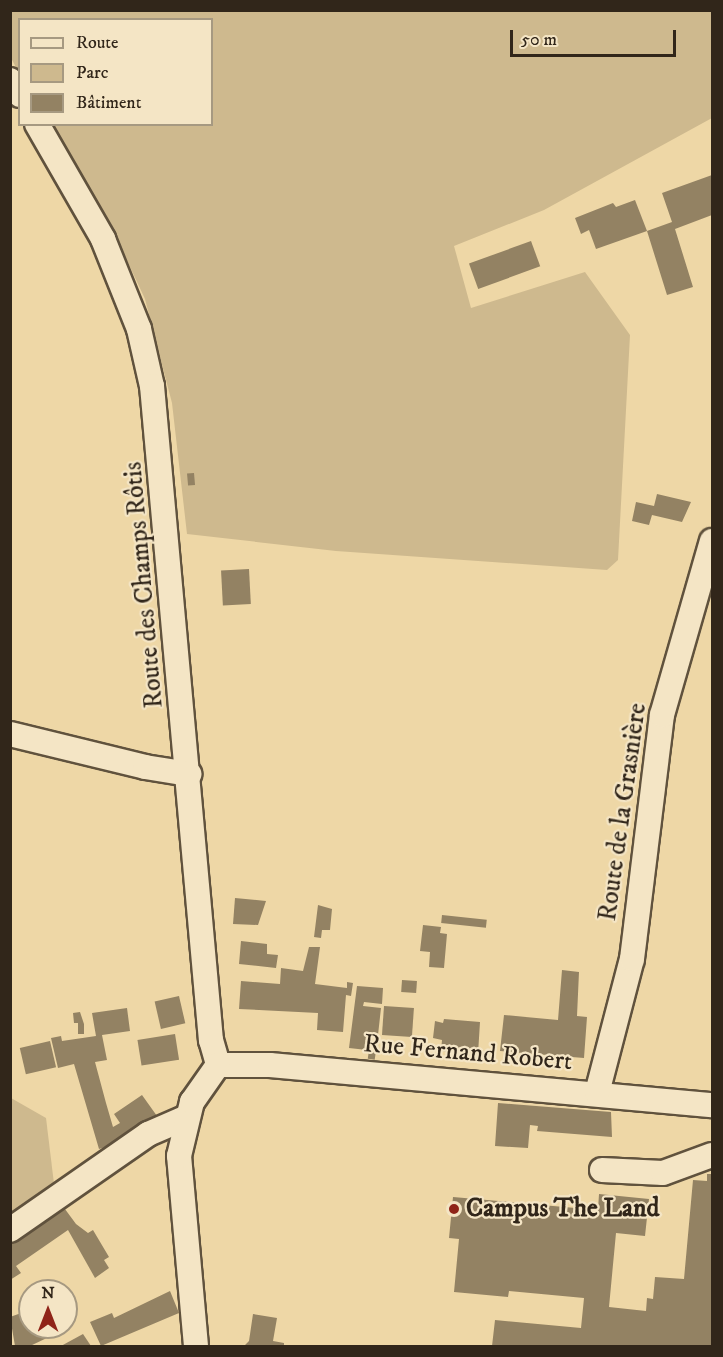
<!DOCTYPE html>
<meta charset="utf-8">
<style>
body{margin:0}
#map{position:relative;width:723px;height:1357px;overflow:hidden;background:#eed7a6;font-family:"IM FELL DW Pica",serif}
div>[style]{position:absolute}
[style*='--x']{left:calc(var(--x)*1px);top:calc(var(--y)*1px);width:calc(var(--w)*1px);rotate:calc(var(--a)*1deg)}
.green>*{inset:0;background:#ceb98e}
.building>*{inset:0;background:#938263;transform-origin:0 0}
.roads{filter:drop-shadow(2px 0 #60523d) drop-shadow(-2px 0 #60523d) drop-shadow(0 2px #60523d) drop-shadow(0 -2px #60523d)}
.minor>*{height:24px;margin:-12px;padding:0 12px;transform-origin:12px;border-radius:12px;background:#f4e5c5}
.dots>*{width:16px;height:16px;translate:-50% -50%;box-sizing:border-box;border:3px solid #f4e5c5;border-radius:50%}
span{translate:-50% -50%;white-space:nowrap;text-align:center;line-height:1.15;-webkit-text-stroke:4.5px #f4e5c5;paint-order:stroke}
.street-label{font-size:26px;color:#31261a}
.poi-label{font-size:26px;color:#31261a;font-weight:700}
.left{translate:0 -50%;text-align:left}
.frame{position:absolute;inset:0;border:12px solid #31261a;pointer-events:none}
.legend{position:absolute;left:18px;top:18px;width:195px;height:108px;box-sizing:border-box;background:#f4e5c5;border:2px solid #a69981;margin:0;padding:8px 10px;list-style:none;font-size:18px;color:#31261a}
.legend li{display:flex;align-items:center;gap:12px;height:30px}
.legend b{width:30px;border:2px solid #a69981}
.north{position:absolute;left:18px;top:1279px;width:60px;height:60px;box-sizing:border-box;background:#f4e5c5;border:2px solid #a69981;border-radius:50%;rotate:0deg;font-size:16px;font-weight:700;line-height:24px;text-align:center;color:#31261a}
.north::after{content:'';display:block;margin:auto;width:21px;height:27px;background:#8f2418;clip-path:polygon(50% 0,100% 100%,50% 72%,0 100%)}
.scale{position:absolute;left:510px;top:30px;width:166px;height:27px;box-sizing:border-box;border:3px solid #31261a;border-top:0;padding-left:8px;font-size:18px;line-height:21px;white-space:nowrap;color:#31261a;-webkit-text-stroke:4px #f4e5c5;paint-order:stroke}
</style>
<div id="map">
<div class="green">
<div style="clip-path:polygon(11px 11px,712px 11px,712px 118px,544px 210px,454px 246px,471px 308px,585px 272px,630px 335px,618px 560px,607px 570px,336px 551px,187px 534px,172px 403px,145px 299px,117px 239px,51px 125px,212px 124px,212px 20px,20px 20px,19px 73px,11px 58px)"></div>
<div style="clip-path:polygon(11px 1098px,46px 1118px,55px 1192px,11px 1221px)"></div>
</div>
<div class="building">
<div style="clip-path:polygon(712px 175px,712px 215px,675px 229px,693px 287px,667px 295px,647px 231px,596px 249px,589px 230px,581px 234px,575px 218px,613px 203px,616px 207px,635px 200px,647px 231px,672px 222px,662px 193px)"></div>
<div style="left:531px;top:241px;width:27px;height:66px;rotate:70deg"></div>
<div style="left:194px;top:473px;width:12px;height:7px;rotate:85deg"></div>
<div style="clip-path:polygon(657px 494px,691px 502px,682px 522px,652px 515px,649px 525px,632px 521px,636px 502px,654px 506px)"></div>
<div style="left:249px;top:569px;width:35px;height:28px;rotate:87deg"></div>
<div style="clip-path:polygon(235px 898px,266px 901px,258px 925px,233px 924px)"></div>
<div style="clip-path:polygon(318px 905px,332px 909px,330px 930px,322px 930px,321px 938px,314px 937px)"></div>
<div style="left:442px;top:915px;width:45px;height:8px;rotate:6deg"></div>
<div style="clip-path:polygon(423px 925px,441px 927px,440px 933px,447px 934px,444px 968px,429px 967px,430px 952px,420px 951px)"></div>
<div style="clip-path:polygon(241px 941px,267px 944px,267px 954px,278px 955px,276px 968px,239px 964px)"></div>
<div style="clip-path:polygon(309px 947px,320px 947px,315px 984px,347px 988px,347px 982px,353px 983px,351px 996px,346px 995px,343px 1032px,317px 1030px,318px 1013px,239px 1009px,241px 981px,280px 984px,281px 968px,303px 971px)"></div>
<div style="clip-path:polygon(562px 970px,579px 972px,577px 1016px,587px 1017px,584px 1058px,500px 1051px,504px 1015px,558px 1020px)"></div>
<div style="left:402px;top:980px;width:15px;height:12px;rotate:4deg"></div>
<div style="clip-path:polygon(357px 986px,383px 988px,382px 1004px,364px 1002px,363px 1006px,381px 1008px,378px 1035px,368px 1035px,367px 1050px,349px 1048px)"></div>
<div style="left:179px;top:996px;width:28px;height:25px;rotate:77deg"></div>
<div style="left:384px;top:1006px;width:30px;height:29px;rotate:4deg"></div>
<div style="clip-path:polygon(127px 1008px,130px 1031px,102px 1035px,107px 1060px,95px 1062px,106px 1103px,113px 1127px,120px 1123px,114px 1114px,142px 1095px,157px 1116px,119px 1143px,99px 1149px,74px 1064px,58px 1068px,51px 1038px,61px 1036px,62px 1041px,96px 1036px,92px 1013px)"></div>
<div style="clip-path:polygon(80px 1012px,84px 1024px,84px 1034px,78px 1034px,78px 1023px,74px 1023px,73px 1013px)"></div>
<div style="clip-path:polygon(444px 1019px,480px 1022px,478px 1054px,441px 1051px,442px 1040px,433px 1038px,435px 1021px,443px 1023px)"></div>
<div style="left:175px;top:1034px;width:26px;height:38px;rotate:81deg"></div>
<div style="left:50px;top:1041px;width:27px;height:31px;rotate:77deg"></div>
<div style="left:370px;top:1043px;width:7px;height:16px;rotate:8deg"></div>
<div style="clip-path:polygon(498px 1103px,611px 1112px,612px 1137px,537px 1131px,538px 1126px,530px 1125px,528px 1148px,495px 1146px)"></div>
<div style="clip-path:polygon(707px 1174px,712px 1174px,712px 1346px,492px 1346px,495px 1320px,581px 1328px,584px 1298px,509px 1291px,508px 1297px,454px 1292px,459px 1239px,449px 1238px,453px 1197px,598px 1210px,599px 1194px,649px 1199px,645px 1236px,616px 1233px,609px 1307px,646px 1311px,647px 1298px,653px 1299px,655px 1277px,684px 1279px,693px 1180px,707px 1181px)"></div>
<div style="clip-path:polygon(62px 1205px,76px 1224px,88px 1233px,93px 1230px,109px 1257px,104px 1260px,109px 1268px,95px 1278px,68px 1230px,16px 1266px,21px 1273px,10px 1280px,10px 1243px)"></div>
<div style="clip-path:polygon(170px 1291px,179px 1313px,101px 1346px,90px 1322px,112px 1313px,114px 1318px)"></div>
<div style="clip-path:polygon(24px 1312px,30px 1327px,47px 1327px,51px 1336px,30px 1346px,15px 1346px,10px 1317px)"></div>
<div style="clip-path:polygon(253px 1314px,277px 1318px,273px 1341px,284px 1343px,284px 1346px,244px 1346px,249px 1341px)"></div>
<div style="clip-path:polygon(83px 1334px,91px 1346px,61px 1346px)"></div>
</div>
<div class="roads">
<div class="minor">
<div style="--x:10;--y:80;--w:18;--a:56"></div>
<div style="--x:37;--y:124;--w:133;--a:60.1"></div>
<div style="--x:103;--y:239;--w:97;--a:68.2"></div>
<div style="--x:139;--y:329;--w:58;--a:77.2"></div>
<div style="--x:152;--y:386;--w:657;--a:84.85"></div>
<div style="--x:211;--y:1040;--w:26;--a:74"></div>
<div style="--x:10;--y:734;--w:139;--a:13.7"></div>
<div style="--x:145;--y:767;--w:45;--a:9"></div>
<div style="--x:218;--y:1065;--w:52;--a:0"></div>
<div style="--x:270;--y:1065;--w:444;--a:5.2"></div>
<div style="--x:597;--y:1093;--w:138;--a:-75.4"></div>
<div style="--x:632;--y:959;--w:246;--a:-83"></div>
<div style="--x:662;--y:715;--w:181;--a:-74"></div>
<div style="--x:602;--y:1170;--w:61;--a:2.8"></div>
<div style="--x:663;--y:1173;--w:52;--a:-20.2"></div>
<div style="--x:10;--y:1230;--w:168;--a:-34.8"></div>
<div style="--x:148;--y:1134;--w:40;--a:-23.4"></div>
<div style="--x:196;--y:1346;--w:191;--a:-95.1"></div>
<div style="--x:179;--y:1156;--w:56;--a:-76.5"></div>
<div style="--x:192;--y:1102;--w:45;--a:-54.9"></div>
</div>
</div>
<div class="dots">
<div style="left:454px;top:1209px;background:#8f2418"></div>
</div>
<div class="street-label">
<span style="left:144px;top:585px;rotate:-95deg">Route des Champs Rôtis</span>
<span style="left:623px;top:812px;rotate:-82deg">Route de la Grasnière</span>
<span style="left:468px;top:1053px;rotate:5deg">Rue Fernand Robert</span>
</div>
<div class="poi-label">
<span class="left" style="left:466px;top:1209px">Campus The Land</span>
</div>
<div class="frame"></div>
<ul class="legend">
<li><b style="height:8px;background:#f4e5c5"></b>Route</li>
<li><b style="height:16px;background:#ceb98e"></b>Parc</li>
<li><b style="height:16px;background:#938263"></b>Bâtiment</li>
</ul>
<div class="north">N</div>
<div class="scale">50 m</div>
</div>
